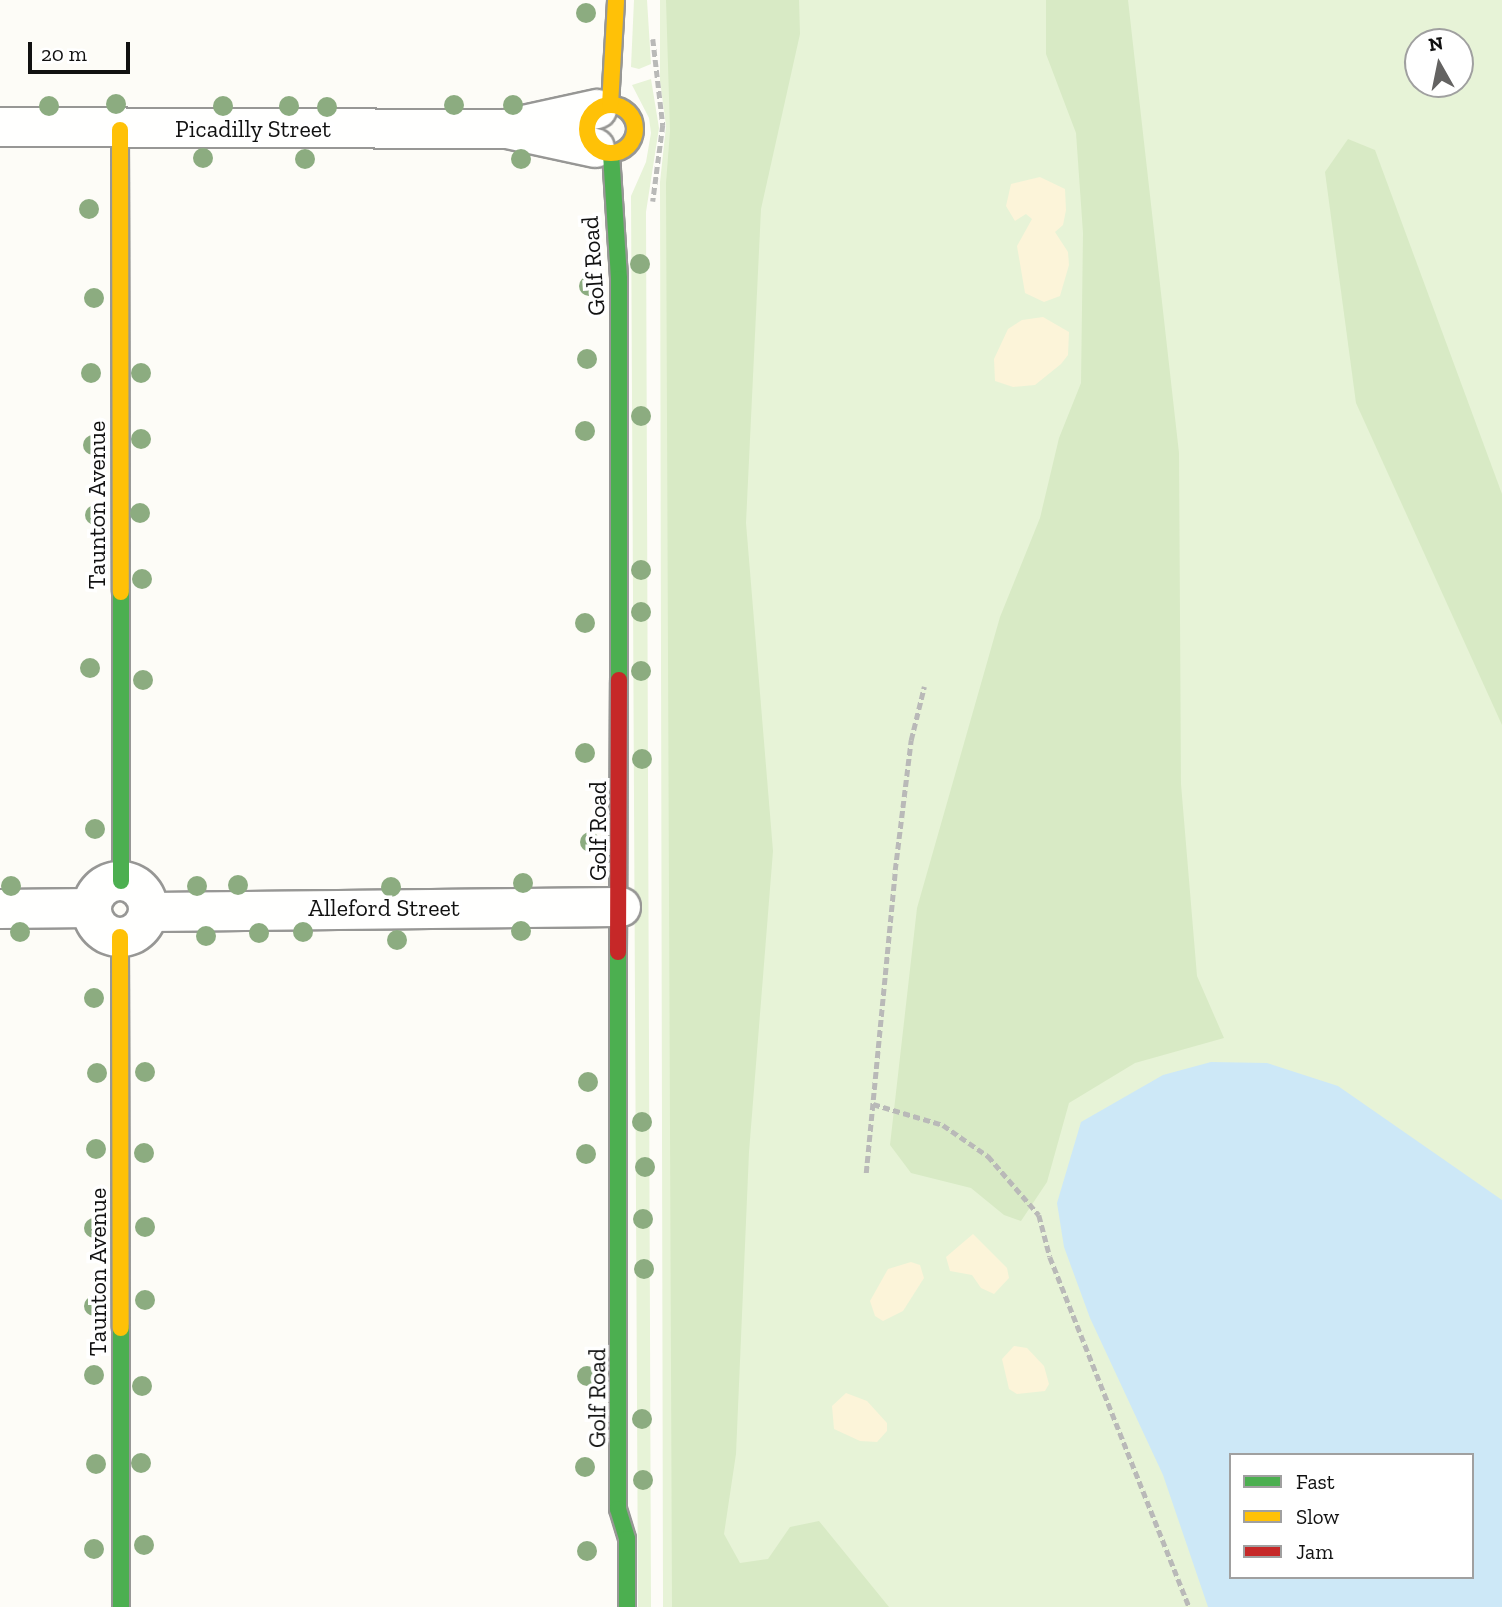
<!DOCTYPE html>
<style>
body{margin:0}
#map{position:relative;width:1502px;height:1607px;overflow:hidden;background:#fdfcf7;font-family:"Zilla Slab",serif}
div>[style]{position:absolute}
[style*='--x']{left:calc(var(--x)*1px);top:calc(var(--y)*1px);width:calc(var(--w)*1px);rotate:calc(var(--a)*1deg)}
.green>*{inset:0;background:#e7f3d7}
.forest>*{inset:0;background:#d8eac5}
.sand>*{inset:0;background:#fcf4d9}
.water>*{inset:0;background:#cde8f7}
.path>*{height:4.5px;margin-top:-2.25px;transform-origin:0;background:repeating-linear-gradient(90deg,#b9b9b8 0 7px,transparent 0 10.5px)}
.roads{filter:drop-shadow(2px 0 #979795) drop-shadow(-2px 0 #979795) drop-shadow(0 2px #979795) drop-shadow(0 -2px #979795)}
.street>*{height:38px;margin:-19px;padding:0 19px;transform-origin:19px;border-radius:19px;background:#fffffe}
.street>.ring{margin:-19px;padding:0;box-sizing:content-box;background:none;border:38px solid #fffffe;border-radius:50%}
.fast>*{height:16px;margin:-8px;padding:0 8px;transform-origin:8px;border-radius:8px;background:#4caf50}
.slow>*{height:16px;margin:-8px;padding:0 8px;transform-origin:8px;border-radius:8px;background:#ffc107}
.slow>.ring{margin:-8px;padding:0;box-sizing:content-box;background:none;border:16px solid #ffc107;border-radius:50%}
.jam>*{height:16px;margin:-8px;padding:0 8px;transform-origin:8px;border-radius:8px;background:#c62828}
.trees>*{width:20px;height:20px;margin:-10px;border-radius:50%;background:#8cac80}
span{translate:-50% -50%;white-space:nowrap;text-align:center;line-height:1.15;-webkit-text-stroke:7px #fff;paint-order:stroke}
.street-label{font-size:24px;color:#111}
.legend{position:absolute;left:1229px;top:1453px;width:245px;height:126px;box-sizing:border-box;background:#fff;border:2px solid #a0a0a0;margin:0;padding:9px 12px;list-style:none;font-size:21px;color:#111}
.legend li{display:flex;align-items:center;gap:14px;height:35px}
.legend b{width:35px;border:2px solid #a0a0a0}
.north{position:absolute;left:1404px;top:28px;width:70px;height:70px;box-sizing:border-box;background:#fff;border:2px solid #a0a0a0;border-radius:50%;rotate:351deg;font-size:19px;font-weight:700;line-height:28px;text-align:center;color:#111}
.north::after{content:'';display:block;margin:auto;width:24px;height:32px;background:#646362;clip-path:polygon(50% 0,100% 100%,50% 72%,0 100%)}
.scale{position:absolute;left:28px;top:42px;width:102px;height:32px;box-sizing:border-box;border:4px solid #111;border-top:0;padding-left:9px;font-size:21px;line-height:24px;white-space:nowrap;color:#111;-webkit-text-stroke:5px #fff;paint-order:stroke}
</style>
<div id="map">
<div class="green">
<div style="clip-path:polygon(634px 0,647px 0,651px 64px,639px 69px,631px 67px)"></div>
<div style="clip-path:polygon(evenodd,660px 0,1502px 0,1502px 1607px,663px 1607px,660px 182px,666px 126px,660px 81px,660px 0,1418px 42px,1460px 42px,1460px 84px,1418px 84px,1418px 42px,660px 0,1231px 1455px,1472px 1455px,1472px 1577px,1231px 1577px,1231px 1455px)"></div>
<div style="clip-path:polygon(651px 79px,659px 128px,646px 212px,651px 1607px,638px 1607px,631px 196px,646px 162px,651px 133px,649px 118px,632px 85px)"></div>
</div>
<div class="forest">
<div style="clip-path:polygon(666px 0,799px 0,800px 34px,761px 209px,746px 523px,773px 851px,749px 1152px,736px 1454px,724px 1534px,740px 1563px,768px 1559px,790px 1527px,819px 1521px,889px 1607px,672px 1607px,666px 183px,670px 131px)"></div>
<div style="clip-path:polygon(1046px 0,1128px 0,1179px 453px,1181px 784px,1197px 976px,1224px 1038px,1135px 1063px,1069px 1103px,1047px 1182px,1021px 1221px,1004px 1215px,971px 1188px,911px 1173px,890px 1145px,917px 908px,1000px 617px,1040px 518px,1059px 438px,1081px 383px,1083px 233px,1076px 133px,1046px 54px)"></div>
<div style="clip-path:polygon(1348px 139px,1375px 150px,1502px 494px,1502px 725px,1356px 403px,1325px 172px)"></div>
</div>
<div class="sand">
<div style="clip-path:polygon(1040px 177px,1065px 189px,1066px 210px,1063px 225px,1055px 232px,1068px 252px,1069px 265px,1060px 296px,1044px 302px,1025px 293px,1017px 246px,1032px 219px,1026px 214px,1015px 221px,1006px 206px,1011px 184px)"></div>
<div style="clip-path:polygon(1043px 317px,1069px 332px,1068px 355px,1061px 364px,1035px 385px,1013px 387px,995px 381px,994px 359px,1008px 329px,1022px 320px)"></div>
<div style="clip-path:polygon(973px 1234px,1007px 1268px,1009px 1278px,994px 1294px,981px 1288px,972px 1275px,950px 1271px,946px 1257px)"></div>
<div style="clip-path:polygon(911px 1262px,920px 1265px,924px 1278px,903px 1311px,883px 1321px,875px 1316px,870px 1301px,888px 1269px)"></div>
<div style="clip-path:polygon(1014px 1346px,1027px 1348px,1044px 1366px,1049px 1384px,1045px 1391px,1017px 1394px,1009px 1389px,1002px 1359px)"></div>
<div style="clip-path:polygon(846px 1393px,867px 1401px,887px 1423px,887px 1431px,877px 1442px,860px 1441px,834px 1429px,832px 1406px)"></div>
</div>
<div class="water">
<div style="clip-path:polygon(evenodd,1211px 1062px,1267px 1063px,1338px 1086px,1502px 1200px,1502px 1607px,1208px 1607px,1163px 1475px,1090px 1318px,1064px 1247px,1057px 1203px,1081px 1122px,1163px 1075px,1211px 1062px,1231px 1455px,1472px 1455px,1472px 1577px,1231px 1577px,1231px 1455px)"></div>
</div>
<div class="path">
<div style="--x:653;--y:39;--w:87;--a:83.4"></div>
<div style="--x:663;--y:125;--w:77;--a:97.5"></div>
<div style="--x:873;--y:1104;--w:73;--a:16.7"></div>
<div style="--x:943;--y:1125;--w:55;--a:34.6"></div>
<div style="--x:988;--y:1156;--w:78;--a:49.2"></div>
<div style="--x:1039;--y:1215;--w:43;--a:75.3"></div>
<div style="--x:1050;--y:1257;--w:377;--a:68.3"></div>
<div style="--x:866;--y:1173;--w:304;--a:-84.5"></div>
<div style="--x:895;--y:870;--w:131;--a:-83"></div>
<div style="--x:911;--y:740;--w:55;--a:-76.2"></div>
</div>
<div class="roads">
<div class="street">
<div style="--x:519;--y:126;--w:80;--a:-12.3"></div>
<div style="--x:0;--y:127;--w:507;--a:0.23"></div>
<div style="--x:507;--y:129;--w:90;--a:12.2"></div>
<div class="ring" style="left:92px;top:881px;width:18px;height:18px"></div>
<div style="--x:0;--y:909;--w:91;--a:-0.6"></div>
<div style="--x:148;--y:912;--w:473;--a:-0.6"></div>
</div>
<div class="fast">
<div style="--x:611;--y:154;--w:125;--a:86.3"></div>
<div style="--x:619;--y:279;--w:401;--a:90"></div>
<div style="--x:121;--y:592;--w:289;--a:90"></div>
<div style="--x:618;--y:952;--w:557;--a:90"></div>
<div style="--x:618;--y:1509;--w:31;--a:73"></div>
<div style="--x:627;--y:1539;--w:68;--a:90"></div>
<div style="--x:121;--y:1328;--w:279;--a:90"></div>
</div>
<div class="slow">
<div class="ring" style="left:587px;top:105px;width:32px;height:32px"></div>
<div style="--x:610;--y:105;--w:105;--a:-86.7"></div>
<div style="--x:120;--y:130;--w:462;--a:89.9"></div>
<div style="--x:120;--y:937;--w:391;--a:89.9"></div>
</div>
<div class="jam">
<div style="--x:618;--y:952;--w:272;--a:-89.8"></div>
</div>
</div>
<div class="trees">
<div style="left:586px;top:13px"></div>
<div style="left:116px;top:104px"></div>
<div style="left:454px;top:105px"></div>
<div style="left:513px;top:105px"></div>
<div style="left:49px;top:106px"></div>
<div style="left:223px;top:106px"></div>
<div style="left:289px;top:106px"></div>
<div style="left:327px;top:107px"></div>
<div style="left:203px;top:158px"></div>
<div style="left:305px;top:159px"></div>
<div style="left:521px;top:159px"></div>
<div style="left:89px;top:209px"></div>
<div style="left:640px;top:264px"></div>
<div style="left:589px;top:286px"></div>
<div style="left:94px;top:298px"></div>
<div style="left:587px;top:359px"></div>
<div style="left:91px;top:373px"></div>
<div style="left:141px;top:373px"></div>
<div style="left:641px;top:416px"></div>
<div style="left:585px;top:431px"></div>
<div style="left:141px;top:439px"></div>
<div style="left:93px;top:445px"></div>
<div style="left:140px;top:513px"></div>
<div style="left:95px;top:515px"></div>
<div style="left:641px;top:570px"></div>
<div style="left:142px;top:579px"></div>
<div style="left:641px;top:612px"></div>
<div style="left:585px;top:623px"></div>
<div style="left:90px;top:668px"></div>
<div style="left:641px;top:671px"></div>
<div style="left:143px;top:680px"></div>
<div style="left:585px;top:753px"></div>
<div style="left:642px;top:759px"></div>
<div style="left:95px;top:829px"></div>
<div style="left:590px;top:842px"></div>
<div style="left:523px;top:883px"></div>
<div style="left:238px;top:885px"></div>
<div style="left:11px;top:886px"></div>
<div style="left:197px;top:886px"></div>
<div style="left:391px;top:887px"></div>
<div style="left:521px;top:931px"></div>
<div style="left:20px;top:932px"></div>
<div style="left:303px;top:932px"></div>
<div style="left:259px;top:933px"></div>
<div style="left:206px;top:936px"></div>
<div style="left:397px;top:940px"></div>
<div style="left:94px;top:998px"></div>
<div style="left:145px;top:1072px"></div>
<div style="left:97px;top:1073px"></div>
<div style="left:588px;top:1082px"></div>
<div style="left:642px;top:1122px"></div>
<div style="left:96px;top:1149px"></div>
<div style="left:144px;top:1153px"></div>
<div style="left:586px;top:1154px"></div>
<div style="left:645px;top:1167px"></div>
<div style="left:643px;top:1219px"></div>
<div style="left:145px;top:1227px"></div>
<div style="left:94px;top:1228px"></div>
<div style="left:644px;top:1269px"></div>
<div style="left:145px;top:1300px"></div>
<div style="left:94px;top:1306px"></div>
<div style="left:94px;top:1375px"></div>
<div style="left:587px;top:1376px"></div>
<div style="left:142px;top:1386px"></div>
<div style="left:642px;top:1419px"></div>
<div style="left:141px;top:1463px"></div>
<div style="left:96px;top:1464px"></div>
<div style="left:585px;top:1467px"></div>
<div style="left:643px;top:1480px"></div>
<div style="left:144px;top:1545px"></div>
<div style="left:94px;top:1549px"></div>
<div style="left:587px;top:1551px"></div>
</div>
<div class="street-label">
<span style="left:253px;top:129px">Picadilly Street</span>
<span style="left:593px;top:266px;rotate:-94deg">Golf Road</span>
<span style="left:97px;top:505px;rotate:-90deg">Taunton Avenue</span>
<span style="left:598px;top:831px;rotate:-90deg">Golf Road</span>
<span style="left:384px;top:908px">Alleford Street</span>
<span style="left:98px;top:1272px;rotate:-90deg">Taunton Avenue</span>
<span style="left:597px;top:1398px;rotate:-90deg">Golf Road</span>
</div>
<ul class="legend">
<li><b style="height:9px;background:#4caf50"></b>Fast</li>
<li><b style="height:9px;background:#ffc107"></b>Slow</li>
<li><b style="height:9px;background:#c62828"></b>Jam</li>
</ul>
<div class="north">N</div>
<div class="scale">20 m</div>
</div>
